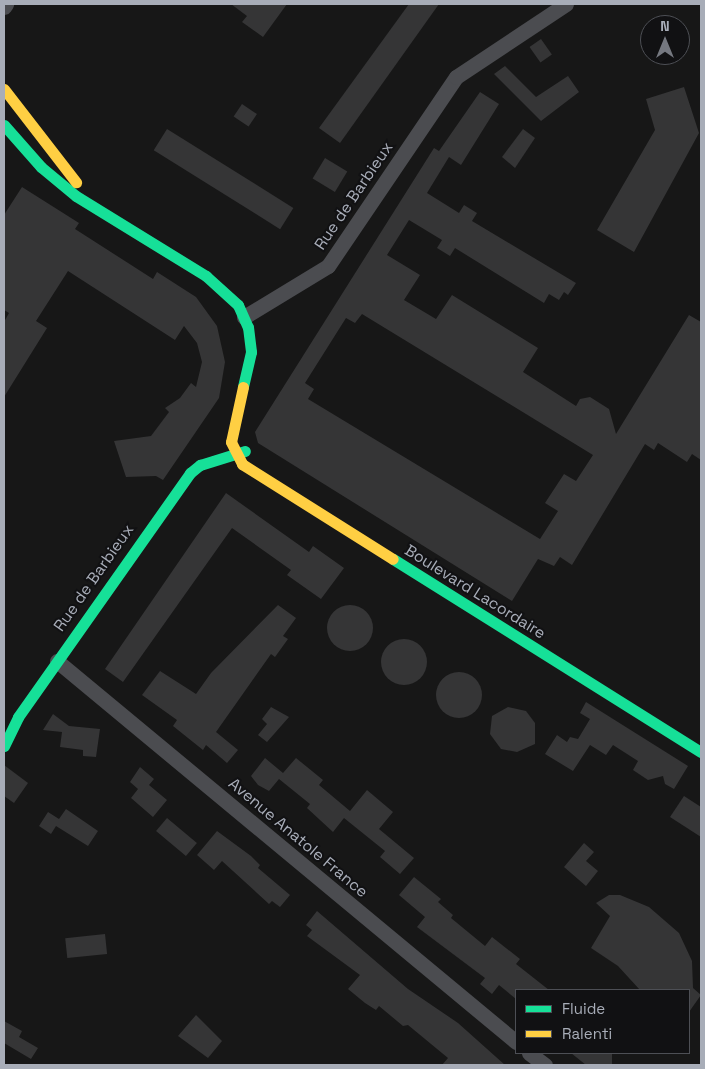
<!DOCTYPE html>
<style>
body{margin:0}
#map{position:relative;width:705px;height:1069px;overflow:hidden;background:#171717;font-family:"Space Grotesk",sans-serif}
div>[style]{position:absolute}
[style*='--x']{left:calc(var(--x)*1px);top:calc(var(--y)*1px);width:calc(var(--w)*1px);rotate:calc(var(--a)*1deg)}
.building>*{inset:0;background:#353536;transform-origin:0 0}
.round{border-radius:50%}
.street>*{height:15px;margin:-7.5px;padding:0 7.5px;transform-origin:7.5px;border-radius:7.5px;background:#4b4c50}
.fast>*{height:11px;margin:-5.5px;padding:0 5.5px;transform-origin:5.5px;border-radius:5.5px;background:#16e098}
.slow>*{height:11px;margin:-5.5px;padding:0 5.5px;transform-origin:5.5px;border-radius:5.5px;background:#ffcf43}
span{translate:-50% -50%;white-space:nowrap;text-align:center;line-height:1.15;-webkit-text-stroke:4px #111113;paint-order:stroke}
.street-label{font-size:16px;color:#a8adb8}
.frame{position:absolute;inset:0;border:5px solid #a8adb8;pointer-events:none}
.legend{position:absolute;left:515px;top:989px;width:175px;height:65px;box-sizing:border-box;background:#111113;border:1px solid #4d4f55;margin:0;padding:6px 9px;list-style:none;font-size:15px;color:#a8adb8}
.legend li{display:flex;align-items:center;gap:10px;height:25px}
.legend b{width:25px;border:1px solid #4d4f55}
.north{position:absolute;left:640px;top:15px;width:50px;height:50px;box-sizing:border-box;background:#111113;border:1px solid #4d4f55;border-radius:50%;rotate:0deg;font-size:14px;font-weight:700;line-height:20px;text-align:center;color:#a8adb8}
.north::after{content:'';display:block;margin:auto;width:18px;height:22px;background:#757880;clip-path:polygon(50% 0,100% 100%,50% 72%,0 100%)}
</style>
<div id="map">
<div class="building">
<div style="clip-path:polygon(231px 4px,287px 4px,263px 37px,242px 22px,247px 16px)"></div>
<div style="clip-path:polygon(409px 4px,439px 4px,340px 143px,319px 128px)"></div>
<div style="left:541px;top:39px;width:19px;height:14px;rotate:55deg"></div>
<div style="clip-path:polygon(505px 66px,536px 97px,568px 76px,579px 92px,541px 121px,494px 74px)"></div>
<div style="clip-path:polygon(684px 87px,699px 133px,634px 252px,597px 230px,655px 130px,646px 99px)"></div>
<div style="clip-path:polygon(evenodd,480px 92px,499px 104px,461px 165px,449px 157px,427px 193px,459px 213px,464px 205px,477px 213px,472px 221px,576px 283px,568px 295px,564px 292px,559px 300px,549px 294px,544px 303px,455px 248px,450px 256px,437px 248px,442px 240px,409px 220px,387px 255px,420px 275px,404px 300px,436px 319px,452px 295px,538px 348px,523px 372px,576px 406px,580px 399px,590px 397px,609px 409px,616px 434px,689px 315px,701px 322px,701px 460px,692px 454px,687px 462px,658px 443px,654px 450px,645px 444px,572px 565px,560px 557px,554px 566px,538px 559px,512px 601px,258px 443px,255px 432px,434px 148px,439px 151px,480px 92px,362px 314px,593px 455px,576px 481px,564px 474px,545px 503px,558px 511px,540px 539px,308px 399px,314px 389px,305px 383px,346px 318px,355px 323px,362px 314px)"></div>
<div style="left:242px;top:104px;width:18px;height:15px;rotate:34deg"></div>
<div style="left:167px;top:129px;width:149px;height:25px;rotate:32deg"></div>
<div style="clip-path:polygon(523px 129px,535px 138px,515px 168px,502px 157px)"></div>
<div style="left:325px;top:158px;width:26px;height:24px;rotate:31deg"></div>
<div style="clip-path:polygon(22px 187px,79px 223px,75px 229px,153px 279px,157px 272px,196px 297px,217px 326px,225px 362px,219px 398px,163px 480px,156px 476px,126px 477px,114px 441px,151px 436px,169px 412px,165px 408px,180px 398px,191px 383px,196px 387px,202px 362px,197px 343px,184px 326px,175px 340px,68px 271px,36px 321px,47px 328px,4px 397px,4px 322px,9px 313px,4px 310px,4px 215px)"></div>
<div style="clip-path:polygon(226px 493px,309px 552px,313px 546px,344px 568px,321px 599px,287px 575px,291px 570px,232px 528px,123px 682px,105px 669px)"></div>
<div class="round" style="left:327px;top:605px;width:46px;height:46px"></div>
<div style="clip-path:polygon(278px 605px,296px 618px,283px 636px,288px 639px,275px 657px,271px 654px,216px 732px,238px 750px,227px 763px,206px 745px,203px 750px,173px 726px,177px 720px,142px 695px,160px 671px,196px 694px,211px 673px)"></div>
<div class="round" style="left:381px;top:639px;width:46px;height:46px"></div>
<div class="round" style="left:436px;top:672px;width:46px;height:46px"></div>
<div style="clip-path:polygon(586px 702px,688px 766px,674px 789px,665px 784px,663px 776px,648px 780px,633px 770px,638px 761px,613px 745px,606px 755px,590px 745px,573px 771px,545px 754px,557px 735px,567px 742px,570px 737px,578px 739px,590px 719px,580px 713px)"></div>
<div style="clip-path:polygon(271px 707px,289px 717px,267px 742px,258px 735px,267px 724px,262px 719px)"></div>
<div style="clip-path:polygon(508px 707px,526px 711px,535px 723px,535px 744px,517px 752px,501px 749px,490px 734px,492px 716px)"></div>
<div style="clip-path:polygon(53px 714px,69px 726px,100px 729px,96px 757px,83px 756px,83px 750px,60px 747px,62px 732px,43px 730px)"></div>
<div style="clip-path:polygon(265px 758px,283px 773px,296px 758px,323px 780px,319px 785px,350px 811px,367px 790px,393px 812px,379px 829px,414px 858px,400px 874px,380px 857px,385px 851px,344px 818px,333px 832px,307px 808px,310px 804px,279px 779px,269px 791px,258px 785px,251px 776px)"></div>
<div style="clip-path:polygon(4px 765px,28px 783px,14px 803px,4px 796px)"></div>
<div style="clip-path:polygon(140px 767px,154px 779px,149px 785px,167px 800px,153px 817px,131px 798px,138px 789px,130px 782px)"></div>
<div style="clip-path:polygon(684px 796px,701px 807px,701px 837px,670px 817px)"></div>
<div style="clip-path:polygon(66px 809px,98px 831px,88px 846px,56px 826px,51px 834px,39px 826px,48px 812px,59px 819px)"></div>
<div style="left:167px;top:818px;width:39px;height:17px;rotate:40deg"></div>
<div style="clip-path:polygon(217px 831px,251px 856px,260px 865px,258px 868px,290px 895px,280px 907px,272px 901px,269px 904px,222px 861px,214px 870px,197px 855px)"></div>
<div style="clip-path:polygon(584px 843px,594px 852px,586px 861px,598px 871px,586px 886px,564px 867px)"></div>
<div style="clip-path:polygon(414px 877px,441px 899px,438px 902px,453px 915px,451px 918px,485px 946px,492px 937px,520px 959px,516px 964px,549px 990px,516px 990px,516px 999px,499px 985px,492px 994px,480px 984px,485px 978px,417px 927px,425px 917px,399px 895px)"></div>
<div style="clip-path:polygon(609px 895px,620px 895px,649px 907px,679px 933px,692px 961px,693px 988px,701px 995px,689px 1012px,689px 990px,640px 990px,618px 966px,591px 948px,610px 916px,596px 903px)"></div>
<div style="clip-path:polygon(317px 911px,408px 989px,458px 1023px,505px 1065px,442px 1065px,448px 1058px,408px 1025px,403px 1026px,379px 1006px,376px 1010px,365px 1003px,348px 989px,360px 975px,307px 936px,312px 930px,306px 925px)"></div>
<div style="left:105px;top:934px;width:20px;height:40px;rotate:84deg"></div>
<div style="clip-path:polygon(196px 1015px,222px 1041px,208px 1058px,178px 1036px)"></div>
<div style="clip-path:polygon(4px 1021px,22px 1031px,19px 1037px,38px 1048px,31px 1059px,4px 1043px)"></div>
<div style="clip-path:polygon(571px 1053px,612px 1053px,612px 1065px,586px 1065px)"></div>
</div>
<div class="street">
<div style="--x:4;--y:7;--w:4;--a:-56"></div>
<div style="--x:244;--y:317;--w:98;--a:-31.3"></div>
<div style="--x:328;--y:266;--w:228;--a:-55.9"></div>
<div style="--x:456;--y:77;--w:132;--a:-33.6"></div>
<div style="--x:57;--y:661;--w:597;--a:39.69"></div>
<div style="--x:529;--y:1053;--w:20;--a:37"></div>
</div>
<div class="fast">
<div style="--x:4;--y:125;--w:56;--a:48.6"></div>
<div style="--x:41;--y:167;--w:45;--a:39.6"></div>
<div style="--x:76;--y:196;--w:153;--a:31.6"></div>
<div style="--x:206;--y:276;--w:43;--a:42.2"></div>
<div style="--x:238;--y:305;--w:24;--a:66"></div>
<div style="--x:248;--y:327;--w:25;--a:83"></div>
<div style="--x:251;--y:352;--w:36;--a:103"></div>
<div style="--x:393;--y:559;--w:363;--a:32.1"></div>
<div style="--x:4;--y:746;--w:32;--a:-64"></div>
<div style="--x:18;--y:717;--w:299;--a:-54.8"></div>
<div style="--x:190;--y:473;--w:13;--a:-39"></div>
<div style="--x:200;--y:465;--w:47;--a:-17.3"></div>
</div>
<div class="slow">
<div style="--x:4;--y:89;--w:118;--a:52.3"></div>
<div style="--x:243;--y:387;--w:56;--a:102.3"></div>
<div style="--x:231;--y:442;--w:25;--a:63"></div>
<div style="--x:242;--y:464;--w:178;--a:32.2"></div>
</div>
<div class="street-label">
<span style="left:354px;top:196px;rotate:-56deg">Rue de Barbieux</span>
<span style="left:94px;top:578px;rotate:-55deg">Rue de Barbieux</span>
<span style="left:475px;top:592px;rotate:32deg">Boulevard Lacordaire</span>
<span style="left:298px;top:838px;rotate:40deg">Avenue Anatole France</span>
</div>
<div class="frame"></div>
<ul class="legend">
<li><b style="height:6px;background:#16e098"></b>Fluide</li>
<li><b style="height:6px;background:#ffcf43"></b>Ralenti</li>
</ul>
<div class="north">N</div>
</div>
